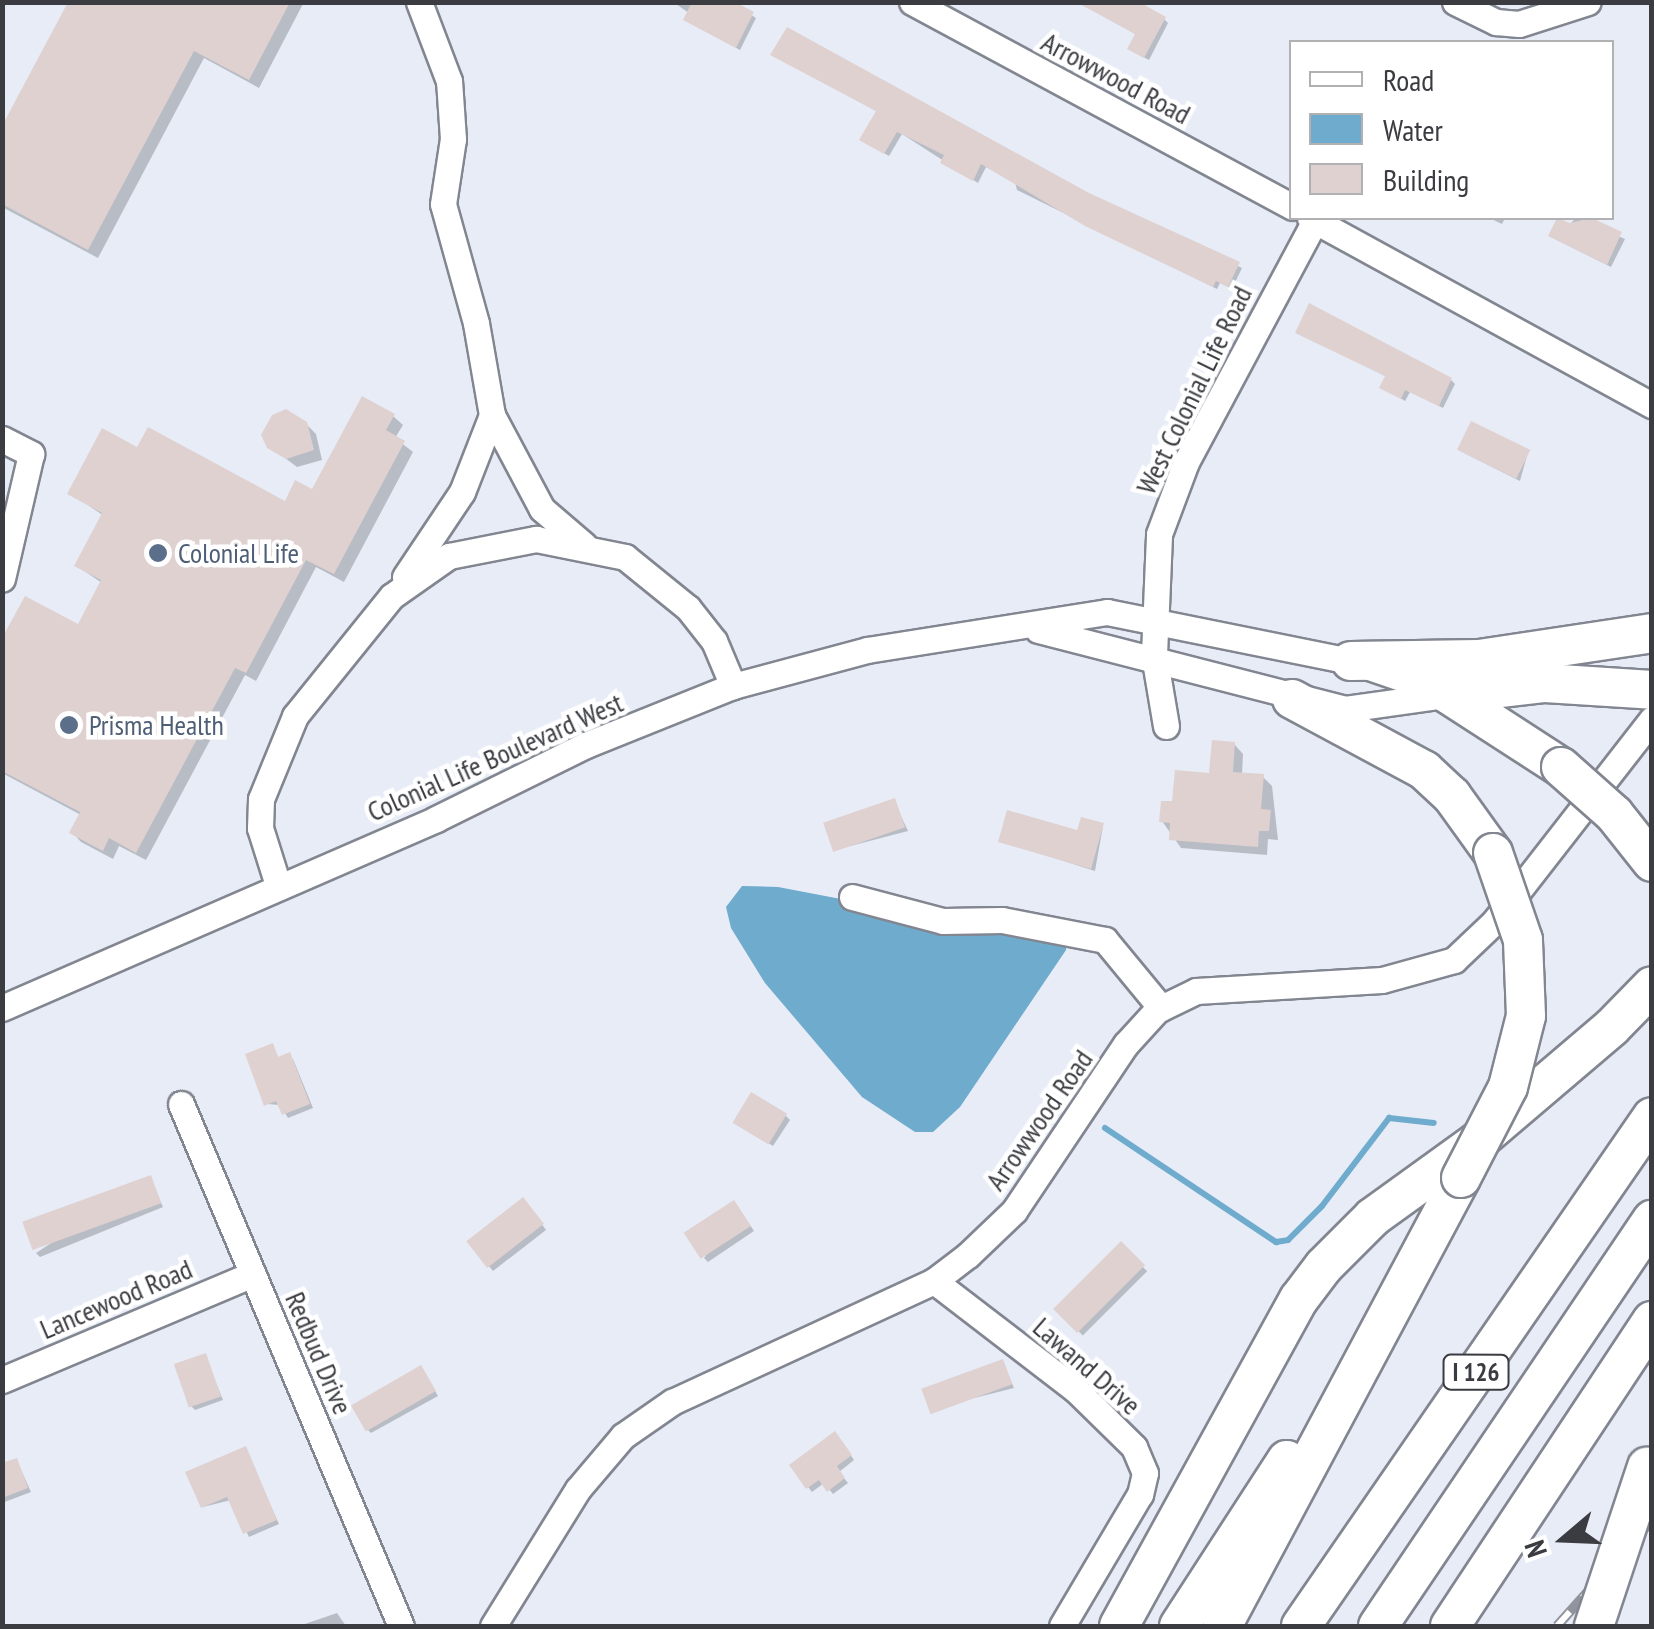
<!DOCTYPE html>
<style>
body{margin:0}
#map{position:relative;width:1654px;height:1629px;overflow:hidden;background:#e7ecf7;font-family:"PT Sans Narrow",sans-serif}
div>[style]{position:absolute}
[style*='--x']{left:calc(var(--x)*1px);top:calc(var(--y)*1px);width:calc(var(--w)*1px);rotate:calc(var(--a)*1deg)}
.water>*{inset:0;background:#6fabcd}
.shadow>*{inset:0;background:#0003;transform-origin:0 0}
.stream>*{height:6px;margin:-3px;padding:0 3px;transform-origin:3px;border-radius:3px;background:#6fabcd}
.building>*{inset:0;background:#dfd1cf;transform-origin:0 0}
.roads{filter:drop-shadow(2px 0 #828690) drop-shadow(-2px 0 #828690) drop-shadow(0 2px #828690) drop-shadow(0 -2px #828690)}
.minor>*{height:25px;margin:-12.5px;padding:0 12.5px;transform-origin:12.5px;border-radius:12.5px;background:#fff}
.highway>*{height:38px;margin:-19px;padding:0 19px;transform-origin:19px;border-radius:19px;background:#fff}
.rail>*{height:10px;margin-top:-5px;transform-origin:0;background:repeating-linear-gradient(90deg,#fff 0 19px,#91949c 0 38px);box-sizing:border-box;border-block:2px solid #91949c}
.bridges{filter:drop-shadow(2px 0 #828690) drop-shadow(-2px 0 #828690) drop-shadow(0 2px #828690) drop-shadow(0 -2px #828690)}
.highway-bridge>*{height:38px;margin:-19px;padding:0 19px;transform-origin:19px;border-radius:19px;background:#fff}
.dots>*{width:28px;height:28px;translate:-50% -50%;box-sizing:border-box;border:5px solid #fff;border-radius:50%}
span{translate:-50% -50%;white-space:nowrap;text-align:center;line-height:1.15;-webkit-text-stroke:9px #fff;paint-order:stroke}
.shield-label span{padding:2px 8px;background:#fff;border:2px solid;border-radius:8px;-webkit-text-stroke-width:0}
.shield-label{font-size:25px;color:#3b3c41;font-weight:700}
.street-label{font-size:28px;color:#3b3c41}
.service-label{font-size:28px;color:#4e5e75}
.left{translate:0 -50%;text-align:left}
.frame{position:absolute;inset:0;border:5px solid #3b3c41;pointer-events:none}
.legend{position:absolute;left:1289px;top:40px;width:325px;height:180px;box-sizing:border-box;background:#fff;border:2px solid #b1b1b3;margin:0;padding:12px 18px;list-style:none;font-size:30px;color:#3b3c41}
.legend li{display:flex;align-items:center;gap:20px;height:50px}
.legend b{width:50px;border:2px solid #b1b1b3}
.north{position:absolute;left:1514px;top:1489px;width:100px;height:100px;-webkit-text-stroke:8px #fff;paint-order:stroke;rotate:251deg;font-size:28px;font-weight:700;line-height:40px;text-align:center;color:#3b3c41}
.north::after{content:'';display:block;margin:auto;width:35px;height:45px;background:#3b3c41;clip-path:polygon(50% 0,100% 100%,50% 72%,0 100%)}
</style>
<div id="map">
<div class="water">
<div style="clip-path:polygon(742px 886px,778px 887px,1067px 942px,1066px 950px,960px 1107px,933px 1132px,915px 1132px,862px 1097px,765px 983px,731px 928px,726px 907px)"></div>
</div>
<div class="shadow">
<div style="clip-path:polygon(71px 2px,304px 2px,259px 88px,204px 58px,98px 258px,2px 207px,2px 131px)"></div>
<div style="clip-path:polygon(673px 2px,730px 2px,756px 18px,740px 50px,690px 23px,689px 13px)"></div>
<div style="clip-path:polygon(1088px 7px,1164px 19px,1168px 23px,1149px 60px,1134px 52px,1137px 35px)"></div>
<div style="clip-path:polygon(773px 55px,1088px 195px,1242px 268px,1232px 289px,1220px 283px,1217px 289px,1017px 190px,1015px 182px,986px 167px,978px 183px,902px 134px,889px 156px,866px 143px,878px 112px)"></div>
<div style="clip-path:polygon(1489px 218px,1505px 218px,1502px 224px)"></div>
<div style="clip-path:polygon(1576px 218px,1625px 239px,1611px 267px,1555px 239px)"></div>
<div style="clip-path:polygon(1298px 332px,1451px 380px,1455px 384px,1443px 408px,1410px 392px,1405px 401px,1382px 387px,1387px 377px)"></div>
<div style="clip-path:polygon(393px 416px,403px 425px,395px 438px,413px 452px,344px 582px,316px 567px,256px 681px,245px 675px,146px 860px,119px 846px,113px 859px,81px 842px,72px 832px,81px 815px,2px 773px,2px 644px,79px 628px,102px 583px,77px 566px,104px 516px,70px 493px,138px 451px,286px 504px,313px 492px)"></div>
<div style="clip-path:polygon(306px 424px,316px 434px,322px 460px,297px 467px,269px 446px)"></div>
<div style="clip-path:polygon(1528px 452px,1520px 481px,1464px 453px)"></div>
<div style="clip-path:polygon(1234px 744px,1243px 754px,1242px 775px,1263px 777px,1272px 786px,1278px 840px,1268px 839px,1267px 855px,1181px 848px,1162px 821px,1212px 775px)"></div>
<div style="clip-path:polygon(894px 801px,908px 831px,835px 850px)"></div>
<div style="clip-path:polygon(1103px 826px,1095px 871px,1001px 841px,1079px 833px)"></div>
<div style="clip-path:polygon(272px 1046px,279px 1059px,293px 1059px,313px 1108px,288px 1118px,280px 1105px,267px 1104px)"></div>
<div style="clip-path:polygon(786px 1116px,790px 1120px,773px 1146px,739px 1125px)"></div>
<div style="clip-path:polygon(150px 1178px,163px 1207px,40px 1257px,36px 1253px)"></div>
<div style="clip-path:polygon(527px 1204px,546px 1230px,493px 1271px,469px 1242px)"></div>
<div style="clip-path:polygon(738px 1207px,754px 1231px,708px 1262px,704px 1258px)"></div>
<div style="left:1121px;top:1245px;width:37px;height:91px;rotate:45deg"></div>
<div style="clip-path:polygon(205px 1356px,223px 1400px,195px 1410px,191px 1406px)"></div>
<div style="clip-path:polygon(1003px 1362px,1014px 1388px,931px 1409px)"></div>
<div style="clip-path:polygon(424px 1372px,438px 1396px,371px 1433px,367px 1429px)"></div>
<div style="clip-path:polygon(839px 1438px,854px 1460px,839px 1472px,848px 1483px,833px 1494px,824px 1483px,812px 1492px,792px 1466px)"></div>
<div style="clip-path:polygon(245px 1449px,279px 1524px,249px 1537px,231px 1500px,203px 1507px)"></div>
<div style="clip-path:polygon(17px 1461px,31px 1492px,2px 1503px,2px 1466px)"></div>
<div style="clip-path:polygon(337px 1613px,346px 1626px,299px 1626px)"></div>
</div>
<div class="stream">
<div style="--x:1105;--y:1128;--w:206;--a:33.7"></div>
<div style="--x:1276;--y:1242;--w:12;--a:-9"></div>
<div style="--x:1288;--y:1240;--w:48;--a:-45"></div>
<div style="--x:1322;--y:1206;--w:111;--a:-52.7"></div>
<div style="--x:1389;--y:1118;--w:45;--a:6.3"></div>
</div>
<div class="building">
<div style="clip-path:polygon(68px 2px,290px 2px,249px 80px,194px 51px,88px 250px,2px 204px,2px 126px)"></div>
<div style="clip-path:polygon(692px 2px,735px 2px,754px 12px,736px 48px,683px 20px)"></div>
<div style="clip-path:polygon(1076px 2px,1139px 2px,1166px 17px,1144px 58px,1127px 49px,1135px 34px)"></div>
<div style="clip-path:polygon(787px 27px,1089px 193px,1240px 262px,1228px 287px,1216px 281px,1213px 287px,1085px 226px,981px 164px,973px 181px,940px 163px,944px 155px,897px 132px,884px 154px,859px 140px,876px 111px,770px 55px)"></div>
<div style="clip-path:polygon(1557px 218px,1570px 223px,1592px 218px,1622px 232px,1607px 265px,1548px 236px)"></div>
<div style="clip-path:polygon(1309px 303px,1452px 378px,1439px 406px,1405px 390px,1401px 399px,1379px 388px,1385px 376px,1295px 333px)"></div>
<div style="clip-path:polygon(362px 396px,395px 414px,386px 430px,405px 441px,334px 574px,306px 560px,246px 673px,235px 668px,136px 853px,109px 838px,103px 851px,69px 833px,80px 812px,2px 771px,2px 638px,25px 596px,78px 624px,101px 580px,74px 566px,102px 513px,67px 494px,102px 428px,137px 447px,148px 427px,285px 501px,295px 480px,312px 489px)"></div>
<div style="clip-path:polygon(286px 409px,307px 422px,314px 450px,286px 459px,267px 448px,261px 435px,272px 415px)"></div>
<div style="left:1471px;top:421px;width:66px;height:32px;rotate:26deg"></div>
<div style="clip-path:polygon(1212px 740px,1235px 742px,1233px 772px,1264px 774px,1261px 809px,1271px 810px,1269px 831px,1259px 831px,1258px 847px,1169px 840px,1170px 823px,1159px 822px,1161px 801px,1172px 801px,1175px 770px,1209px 773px)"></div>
<div style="left:895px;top:798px;width:31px;height:76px;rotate:71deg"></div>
<div style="clip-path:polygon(1007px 810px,1077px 830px,1081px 817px,1104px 823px,1091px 869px,998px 842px)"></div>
<div style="clip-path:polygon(273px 1043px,278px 1057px,290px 1052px,310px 1104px,282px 1115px,276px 1101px,264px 1106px,245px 1054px)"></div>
<div style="left:751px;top:1092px;width:42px;height:36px;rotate:31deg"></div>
<div style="left:151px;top:1175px;width:30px;height:137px;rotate:70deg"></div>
<div style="left:523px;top:1197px;width:34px;height:72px;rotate:52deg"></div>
<div style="left:734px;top:1200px;width:31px;height:60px;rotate:57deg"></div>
<div style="left:1121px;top:1241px;width:34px;height:96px;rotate:45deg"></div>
<div style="left:206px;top:1353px;width:46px;height:34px;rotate:71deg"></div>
<div style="left:1003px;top:1359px;width:27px;height:87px;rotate:70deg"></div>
<div style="left:421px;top:1365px;width:30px;height:81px;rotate:60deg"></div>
<div style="clip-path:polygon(835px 1431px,852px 1455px,837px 1466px,845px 1478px,827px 1492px,819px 1480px,806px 1489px,789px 1465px)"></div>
<div style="clip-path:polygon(246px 1446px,277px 1520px,243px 1534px,227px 1497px,201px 1508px,185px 1472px)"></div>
<div style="clip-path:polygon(17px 1458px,28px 1488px,2px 1498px,2px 1463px)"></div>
</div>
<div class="roads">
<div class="minor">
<div style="--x:912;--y:2;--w:432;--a:28.3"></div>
<div style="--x:1455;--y:2;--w:46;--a:26"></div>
<div style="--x:1496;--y:22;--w:23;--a:5"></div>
<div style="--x:1519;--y:24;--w:72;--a:-17.7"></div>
<div style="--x:1310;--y:218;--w:390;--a:28.7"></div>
<div style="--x:492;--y:415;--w:106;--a:62"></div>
<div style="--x:542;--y:509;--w:55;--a:40.6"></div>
<div style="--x:2;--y:439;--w:33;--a:27"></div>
<div style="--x:31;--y:454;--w:128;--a:103.1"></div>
<div style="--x:405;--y:577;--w:102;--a:-56.2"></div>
<div style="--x:462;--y:492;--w:83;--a:-68.7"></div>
<div style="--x:492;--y:415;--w:93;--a:-99.9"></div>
<div style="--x:476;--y:323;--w:123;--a:-105.5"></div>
<div style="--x:443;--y:204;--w:66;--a:-81.3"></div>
<div style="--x:453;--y:139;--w:58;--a:-93.9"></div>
<div style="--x:449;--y:81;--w:85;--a:-110.8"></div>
<div style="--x:1038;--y:630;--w:317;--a:14.4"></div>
<div style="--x:1345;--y:709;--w:102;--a:-7.9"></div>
<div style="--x:1166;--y:726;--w:72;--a:-99.6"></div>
<div style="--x:1154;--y:655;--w:121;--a:-87.6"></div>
<div style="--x:1159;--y:534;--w:77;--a:-69.4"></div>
<div style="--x:1186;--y:462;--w:274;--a:-61.9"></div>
<div style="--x:278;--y:885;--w:60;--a:-107.5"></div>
<div style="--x:260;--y:828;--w:29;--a:-88"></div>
<div style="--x:261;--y:799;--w:90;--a:-67.7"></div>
<div style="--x:295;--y:716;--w:154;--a:-51.1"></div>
<div style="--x:392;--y:596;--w:70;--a:-35.1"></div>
<div style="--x:449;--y:556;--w:89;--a:-11.1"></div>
<div style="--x:536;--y:539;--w:91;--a:11.4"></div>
<div style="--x:625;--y:557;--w:81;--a:39"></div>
<div style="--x:688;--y:608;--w:42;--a:51.8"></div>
<div style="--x:714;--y:641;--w:49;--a:67.1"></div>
<div style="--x:852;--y:897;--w:94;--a:14.8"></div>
<div style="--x:943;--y:921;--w:59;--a:-1"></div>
<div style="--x:1002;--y:920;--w:105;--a:11"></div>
<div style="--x:1105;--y:940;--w:88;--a:50.5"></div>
<div style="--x:2;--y:1008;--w:473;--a:-23.5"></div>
<div style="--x:436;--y:819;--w:167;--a:-26.3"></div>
<div style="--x:586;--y:745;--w:158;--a:-21.9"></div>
<div style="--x:733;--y:686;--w:139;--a:-15"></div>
<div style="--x:867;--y:650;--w:243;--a:-9"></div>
<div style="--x:1107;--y:612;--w:249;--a:11.4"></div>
<div style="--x:1351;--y:661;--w:102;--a:18.8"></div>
<div style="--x:181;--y:1104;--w:566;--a:67.15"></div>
<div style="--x:934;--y:1281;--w:178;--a:37.5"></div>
<div style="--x:1075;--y:1389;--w:83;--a:44.5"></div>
<div style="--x:1134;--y:1447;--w:28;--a:67"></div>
<div style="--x:1145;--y:1473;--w:22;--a:103"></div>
<div style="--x:1140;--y:1494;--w:153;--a:120.6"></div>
<div style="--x:2;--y:1380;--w:272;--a:-22.9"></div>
<div style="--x:493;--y:1626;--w:161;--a:-58.2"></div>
<div style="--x:578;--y:1489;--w:70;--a:-49.7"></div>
<div style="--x:623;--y:1436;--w:60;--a:-34.8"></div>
<div style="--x:672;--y:1402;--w:289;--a:-24.8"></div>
<div style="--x:934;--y:1281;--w:43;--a:-37.4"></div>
<div style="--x:968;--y:1255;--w:64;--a:-43.7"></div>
<div style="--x:1014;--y:1211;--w:201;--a:-56.2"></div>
<div style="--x:1126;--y:1044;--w:46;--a:-47.6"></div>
<div style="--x:1157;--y:1010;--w:43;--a:-26"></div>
<div style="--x:1196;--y:991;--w:186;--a:-3.4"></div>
<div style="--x:1382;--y:980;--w:75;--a:-15.5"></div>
<div style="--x:1454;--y:960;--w:55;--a:-43.5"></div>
<div style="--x:1494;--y:922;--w:257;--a:-52.1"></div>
</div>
<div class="highway">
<div style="--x:1351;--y:661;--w:128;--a:-0.9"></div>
<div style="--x:1479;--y:659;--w:175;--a:-8.5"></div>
<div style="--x:1448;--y:694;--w:98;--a:-6.5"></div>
<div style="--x:1545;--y:683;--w:107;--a:3.7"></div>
<div style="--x:1448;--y:694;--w:135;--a:32.9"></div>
<div style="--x:1292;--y:699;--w:150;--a:28.3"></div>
<div style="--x:1424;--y:770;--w:38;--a:43"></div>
<div style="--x:1452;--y:796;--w:70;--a:54.3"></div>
<div style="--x:1119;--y:1626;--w:373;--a:-61.2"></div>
<div style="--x:1299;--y:1299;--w:41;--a:-52.9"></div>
<div style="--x:1324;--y:1266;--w:69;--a:-45"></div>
<div style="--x:1373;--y:1217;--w:128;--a:-35.8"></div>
<div style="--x:1477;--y:1142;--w:177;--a:-40.4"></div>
<div style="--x:1612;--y:1027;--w:57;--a:-45.7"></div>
<div style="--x:1179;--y:1626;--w:198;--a:-57"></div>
<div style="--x:1222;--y:1626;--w:508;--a:-61.92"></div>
<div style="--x:1301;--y:1626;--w:618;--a:-55.41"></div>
<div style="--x:1378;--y:1626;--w:490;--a:-56"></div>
<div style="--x:1450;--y:1626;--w:366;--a:-56.5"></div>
</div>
</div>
<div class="rail">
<div style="--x:1557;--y:1626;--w:142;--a:-48.1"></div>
</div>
<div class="bridges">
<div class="highway-bridge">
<div style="--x:1561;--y:767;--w:71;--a:41.6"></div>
<div style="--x:1614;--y:814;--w:61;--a:51.6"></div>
<div style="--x:1461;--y:1178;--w:102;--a:-62.7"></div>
<div style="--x:1508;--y:1087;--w:73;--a:-75.8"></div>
<div style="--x:1526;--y:1016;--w:76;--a:-92.3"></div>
<div style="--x:1523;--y:940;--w:92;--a:-109"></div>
<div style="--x:1594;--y:1626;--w:168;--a:-71.6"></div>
</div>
</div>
<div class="dots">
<div style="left:158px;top:553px;background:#5c6f8a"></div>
<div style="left:69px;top:725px;background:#5c6f8a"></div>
</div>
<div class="shield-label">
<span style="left:1476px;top:1372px">I 126</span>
</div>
<div class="street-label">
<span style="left:1116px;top:78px;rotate:28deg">Arrowwood Road</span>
<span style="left:1194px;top:390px;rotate:-64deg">West Colonial Life Road</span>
<span style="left:495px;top:757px;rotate:-24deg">Colonial Life Boulevard West</span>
<span style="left:1039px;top:1120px;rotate:-55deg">Arrowwood Road</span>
<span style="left:116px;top:1299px;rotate:-23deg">Lancewood Road</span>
<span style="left:319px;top:1353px;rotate:67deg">Redbud Drive</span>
<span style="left:1087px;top:1366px;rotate:41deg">Lawand Drive</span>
</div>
<div class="service-label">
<span class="left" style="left:178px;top:553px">Colonial Life</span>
<span class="left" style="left:89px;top:725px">Prisma Health</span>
</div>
<div class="frame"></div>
<ul class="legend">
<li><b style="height:12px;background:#fff"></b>Road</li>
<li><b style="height:28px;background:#6fabcd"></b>Water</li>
<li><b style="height:28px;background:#dfd1cf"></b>Building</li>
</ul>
<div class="north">N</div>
</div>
